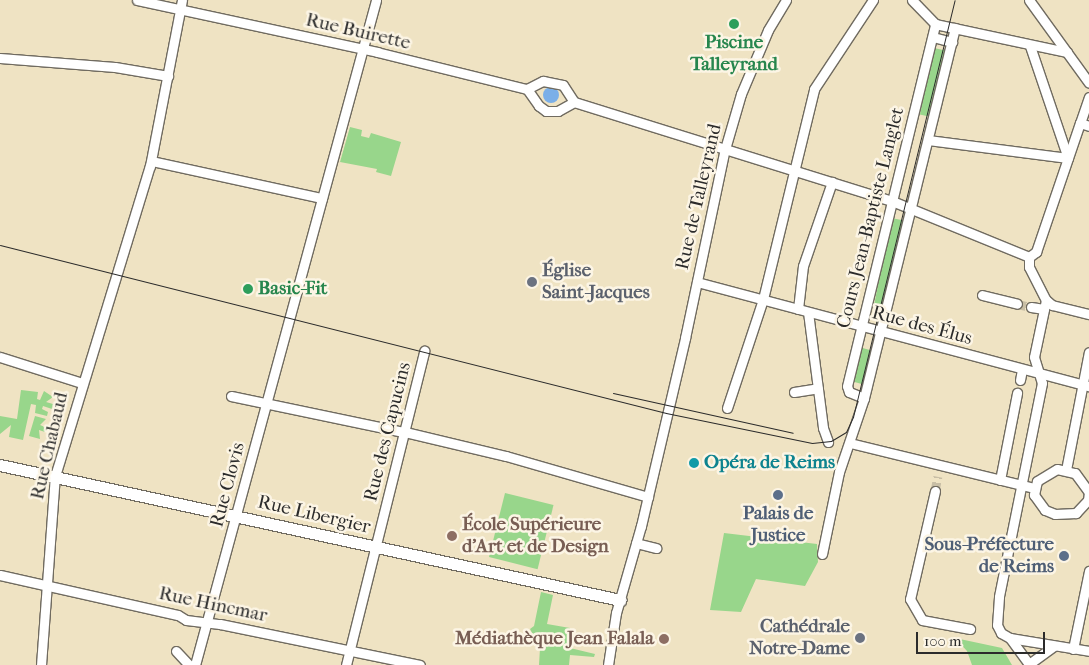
<!DOCTYPE html>
<meta charset="utf-8">
<style>
body{margin:0}
#map{position:relative;width:1089px;height:665px;overflow:hidden;background:#efe3c3;font-family:"IM FELL French Canon",serif}
div>[style]{position:absolute}
[style*='--x']{left:calc(var(--x)*1px);top:calc(var(--y)*1px);width:calc(var(--w)*1px);rotate:calc(var(--a)*1deg)}
.green>*{inset:0;background:#98d68b;transform-origin:0 0}
.water>*{inset:0;background:#7bafe8}
.round{border-radius:50%}
.minor-tunnel>*{height:9px;margin-top:-4.5px;transform-origin:0;background:repeating-linear-gradient(90deg,#c8bea5 0 9px,transparent 0 13.5px)}
.roads{filter:drop-shadow(1px 0 #706b60) drop-shadow(-1px 0 #706b60) drop-shadow(0 1px #706b60) drop-shadow(0 -1px #706b60)}
.minor>*{height:9px;margin:-4.5px;padding:0 4.5px;transform-origin:4.5px;border-radius:4.5px;background:#fff}
.tertiary>*{height:11px;margin:-5.5px;padding:0 5.5px;transform-origin:5.5px;border-radius:5.5px;background:#fff}
.tram>*{height:1px;margin:-0.5px;padding:0 0.5px;transform-origin:0.5px;border-radius:0.5px;background:#2b2b2b}
.dots>*{width:14px;height:14px;translate:-50% -50%;box-sizing:border-box;border:2px solid #fcf5e5;border-radius:50%}
span{translate:-50% -50%;white-space:nowrap;text-align:center;line-height:1.15;-webkit-text-stroke:5px #fcf5e5;paint-order:stroke}
.street-label{font-size:19px;color:#2b2b2b}
.leisure-label{font-size:19px;color:#27864d;font-weight:700}
.left{translate:0 -50%;text-align:left}
.worship-label{font-size:19px;color:#5b616d;font-weight:700}
.right{translate:-100% -50%;text-align:right}
.culture-label{font-size:19px;color:#0d838f;font-weight:700}
.service-label{font-size:19px;color:#4e5e75;font-weight:700}
.education-label{font-size:19px;color:#785e54;font-weight:700}
.scale{position:absolute;left:916px;top:632px;width:129px;height:22px;box-sizing:border-box;border:2px solid #2b2b2b;border-top:0;padding-left:6px;font-size:15px;line-height:18px;white-space:nowrap;color:#2b2b2b;-webkit-text-stroke:4px #fcf5e5;paint-order:stroke}
</style>
<div id="map">
<div class="green">
<div style="left:934px;top:48px;width:14px;height:68px;rotate:12deg"></div>
<div style="clip-path:polygon(350px 127px,362px 130px,361px 136px,369px 138px,371px 133px,401px 142px,391px 176px,376px 172px,377px 169px,340px 162px)"></div>
<div style="left:891px;top:218px;width:15px;height:89px;rotate:11deg"></div>
<div style="left:859px;top:347px;width:16px;height:35px;rotate:15deg"></div>
<div style="clip-path:polygon(21px 390px,38px 392px,37px 399px,40px 400px,44px 391px,53px 397px,46px 402px,53px 404px,52px 409px,43px 406px,42px 409px,48px 412px,47px 416px,35px 413px,36px 405px,31px 404px,23px 440px,9px 437px,11px 425px,0 434px,0 416px,17px 419px)"></div>
<div style="clip-path:polygon(35px 416px,46px 419px,40px 425px,47px 428px,45px 432px,39px 430px,40px 439px,29px 436px)"></div>
<div style="left:505px;top:493px;width:50px;height:66px;rotate:14deg"></div>
<div style="clip-path:polygon(724px 533px,817px 544px,818px 562px,805px 586px,756px 579px,741px 612px,710px 610px)"></div>
<div style="clip-path:polygon(541px 592px,553px 595px,547px 624px,570px 628px,570px 648px,595px 654px,594px 657px,570px 655px,569px 665px,539px 665px,540px 648px,530px 629px,534px 626px)"></div>
<div style="clip-path:polygon(955px 638px,1002px 648px,1012px 665px,972px 665px,967px 651px)"></div>
</div>
<div class="water">
<div class="round" style="left:543px;top:87px;width:16px;height:16px"></div>
</div>
<div class="minor-tunnel">
<div style="--x:1017;--y:304;--w:14;--a:12"></div>
<div style="--x:935;--y:491;--w:15;--a:-79"></div>
</div>
<div class="roads">
<div class="minor">
<div style="--x:137;--y:0;--w:246;--a:12.2"></div>
<div style="--x:377;--y:52;--w:154;--a:13.9"></div>
<div style="--x:912;--y:0;--w:33;--a:46"></div>
<div style="--x:1029;--y:0;--w:102;--a:54.1"></div>
<div style="--x:935;--y:24;--w:135;--a:12"></div>
<div style="--x:933;--y:37;--w:20;--a:15"></div>
<div style="--x:1030;--y:46;--w:118;--a:71.3"></div>
<div style="--x:0;--y:58;--w:115;--a:4.5"></div>
<div style="--x:115;--y:67;--w:54;--a:9.6"></div>
<div style="--x:543;--y:81;--w:20;--a:11"></div>
<div style="--x:563;--y:85;--w:20;--a:57"></div>
<div style="--x:574;--y:102;--w:18;--a:151"></div>
<div style="--x:558;--y:111;--w:12;--a:180"></div>
<div style="--x:546;--y:111;--w:9;--a:-144"></div>
<div style="--x:539;--y:106;--w:21;--a:-125"></div>
<div style="--x:527;--y:89;--w:18;--a:-27"></div>
<div style="--x:1089;--y:97;--w:28;--a:109"></div>
<div style="--x:1080;--y:123;--w:9;--a:18"></div>
<div style="--x:574;--y:102;--w:333;--a:17.3"></div>
<div style="--x:892;--y:201;--w:148;--a:22.2"></div>
<div style="--x:928;--y:140;--w:141;--a:7.3"></div>
<div style="--x:152;--y:161;--w:174;--a:12.3"></div>
<div style="--x:1029;--y:257;--w:9;--a:-36"></div>
<div style="--x:1036;--y:252;--w:136;--a:-71.2"></div>
<div style="--x:1029;--y:257;--w:10;--a:90"></div>
<div style="--x:1029;--y:267;--w:37;--a:63"></div>
<div style="--x:1046;--y:300;--w:8;--a:40"></div>
<div style="--x:1052;--y:305;--w:38;--a:14"></div>
<div style="--x:697;--y:282;--w:406;--a:14.9"></div>
<div style="--x:982;--y:295;--w:36;--a:14"></div>
<div style="--x:1046;--y:300;--w:58;--a:101.9"></div>
<div style="--x:1034;--y:357;--w:27;--a:73"></div>
<div style="--x:1042;--y:383;--w:218;--a:101.4"></div>
<div style="--x:999;--y:597;--w:28;--a:94"></div>
<div style="--x:997;--y:625;--w:9;--a:63"></div>
<div style="--x:1001;--y:633;--w:10;--a:29"></div>
<div style="--x:1010;--y:638;--w:80;--a:9.3"></div>
<div style="--x:1031;--y:307;--w:13;--a:9"></div>
<div style="--x:798;--y:309;--w:43;--a:-83.4"></div>
<div style="--x:803;--y:266;--w:89;--a:-71"></div>
<div style="--x:808;--y:312;--w:117;--a:82.6"></div>
<div style="--x:823;--y:428;--w:15;--a:70"></div>
<div style="--x:0;--y:357;--w:86;--a:17.6"></div>
<div style="--x:1020;--y:380;--w:10;--a:-79"></div>
<div style="--x:794;--y:392;--w:24;--a:-9"></div>
<div style="--x:231;--y:396;--w:176;--a:11.8"></div>
<div style="--x:864;--y:398;--w:16;--a:-158"></div>
<div style="--x:849;--y:392;--w:6;--a:-108"></div>
<div style="--x:847;--y:386;--w:373;--a:-76.3"></div>
<div style="--x:727;--y:408;--w:115;--a:-71.7"></div>
<div style="--x:763;--y:299;--w:216;--a:-76.3"></div>
<div style="--x:814;--y:89;--w:107;--a:-56.5"></div>
<div style="--x:405;--y:432;--w:104;--a:13.4"></div>
<div style="--x:506;--y:456;--w:148;--a:16.1"></div>
<div style="--x:850;--y:443;--w:189;--a:13.7"></div>
<div style="--x:1057;--y:469;--w:18;--a:13"></div>
<div style="--x:1075;--y:473;--w:24;--a:54"></div>
<div style="--x:1089;--y:492;--w:8;--a:97"></div>
<div style="--x:1088;--y:500;--w:18;--a:133"></div>
<div style="--x:1076;--y:513;--w:21;--a:177"></div>
<div style="--x:1055;--y:514;--w:11;--a:-158"></div>
<div style="--x:1045;--y:510;--w:19;--a:-126"></div>
<div style="--x:1034;--y:495;--w:14;--a:-78"></div>
<div style="--x:1037;--y:481;--w:23;--a:-31"></div>
<div style="--x:1066;--y:470;--w:120;--a:-79"></div>
<div style="--x:1000;--y:480;--w:89;--a:-78.9"></div>
<div style="--x:935;--y:491;--w:111;--a:103"></div>
<div style="--x:910;--y:599;--w:24;--a:60"></div>
<div style="--x:922;--y:620;--w:49;--a:10.6"></div>
<div style="--x:636;--y:543;--w:21;--a:14"></div>
<div style="--x:822;--y:554;--w:84;--a:-78.3"></div>
<div style="--x:839;--y:472;--w:78;--a:-71.3"></div>
<div style="--x:864;--y:398;--w:381;--a:-76.2"></div>
<div style="--x:0;--y:575;--w:182;--a:12.7"></div>
<div style="--x:178;--y:615;--w:9;--a:32"></div>
<div style="--x:186;--y:620;--w:34;--a:7"></div>
<div style="--x:220;--y:624;--w:204;--a:11.6"></div>
<div style="--x:1010;--y:638;--w:32;--a:54"></div>
<div style="--x:1073;--y:649;--w:80;--a:-78.4"></div>
<div style="--x:176;--y:651;--w:19;--a:47"></div>
<div style="--x:1029;--y:664;--w:31;--a:-36"></div>
<div style="--x:41;--y:665;--w:190;--a:-85.8"></div>
<div style="--x:55;--y:476;--w:324;--a:-73"></div>
<div style="--x:150;--y:166;--w:169;--a:-79.1"></div>
<div style="--x:195;--y:665;--w:689;--a:-74.77"></div>
<div style="--x:346;--y:665;--w:324;--a:-76"></div>
<div style="--x:608;--y:665;--w:53;--a:-81.3"></div>
<div style="--x:616;--y:613;--w:91;--a:-74"></div>
<div style="--x:641;--y:526;--w:193;--a:-76.8"></div>
<div style="--x:685;--y:338;--w:193;--a:-78.1"></div>
<div style="--x:725;--y:149;--w:57;--a:-73.8"></div>
<div style="--x:741;--y:94;--w:69;--a:-67.1"></div>
<div style="--x:768;--y:30;--w:35;--a:-59"></div>
</div>
<div class="tertiary">
<div style="--x:0;--y:465;--w:635;--a:12.28"></div>
</div>
</div>
<div class="tram">
<div style="--x:0;--y:245;--w:687;--a:14.16"></div>
<div style="--x:666;--y:413;--w:149;--a:11.6"></div>
<div style="--x:812;--y:443;--w:19;--a:-6"></div>
<div style="--x:831;--y:441;--w:17;--a:-31"></div>
<div style="--x:846;--y:432;--w:17;--a:-65"></div>
<div style="--x:853;--y:417;--w:429;--a:-76.3"></div>
<div style="--x:613;--y:393;--w:184;--a:12.5"></div>
</div>
<div class="dots">
<div style="left:734px;top:24px;background:#2e9e5b"></div>
<div style="left:532px;top:282px;background:#6b7280"></div>
<div style="left:248px;top:289px;background:#2e9e5b"></div>
<div style="left:694px;top:463px;background:#0f9aa8"></div>
<div style="left:778px;top:495px;background:#5c6f8a"></div>
<div style="left:452px;top:536px;background:#8d6e63"></div>
<div style="left:1064px;top:556px;background:#5c6f8a"></div>
<div style="left:860px;top:638px;background:#6b7280"></div>
<div style="left:664px;top:639px;background:#8d6e63"></div>
</div>
<div class="street-label">
<span style="left:358px;top:32px;rotate:13deg">Rue Buirette</span>
<span style="left:699px;top:197px;rotate:-77deg">Rue de Talleyrand</span>
<span style="left:871px;top:218px;rotate:-76deg">Cours Jean-Baptiste Langlet</span>
<span style="left:922px;top:326px;rotate:15deg">Rue des Élus</span>
<span style="left:388px;top:432px;rotate:-76deg">Rue des Capucins</span>
<span style="left:50px;top:446px;rotate:-77deg">Rue Chabaud</span>
<span style="left:228px;top:485px;rotate:-75deg">Rue Clovis</span>
<span style="left:314px;top:515px;rotate:13deg">Rue Libergier</span>
<span style="left:213px;top:605px;rotate:12deg">Rue Hincmar</span>
</div>
<div class="leisure-label">
<span style="left:734px;top:54px">Piscine<br>Talleyrand</span>
<span class="left" style="left:258px;top:289px">Basic-Fit</span>
</div>
<div class="worship-label">
<span class="left" style="left:542px;top:282px">Église<br>Saint-Jacques</span>
<span class="right" style="left:850px;top:638px">Cathédrale<br>Notre-Dame</span>
</div>
<div class="culture-label">
<span class="left" style="left:704px;top:463px">Opéra de Reims</span>
</div>
<div class="service-label">
<span style="left:778px;top:525px">Palais de<br>Justice</span>
<span class="right" style="left:1054px;top:556px">Sous-Préfecture<br>de Reims</span>
</div>
<div class="education-label">
<span class="left" style="left:462px;top:536px">École Supérieure<br>d'Art et de Design</span>
<span class="right" style="left:654px;top:639px">Médiathèque Jean Falala</span>
</div>
<div class="scale">100 m</div>
</div>
